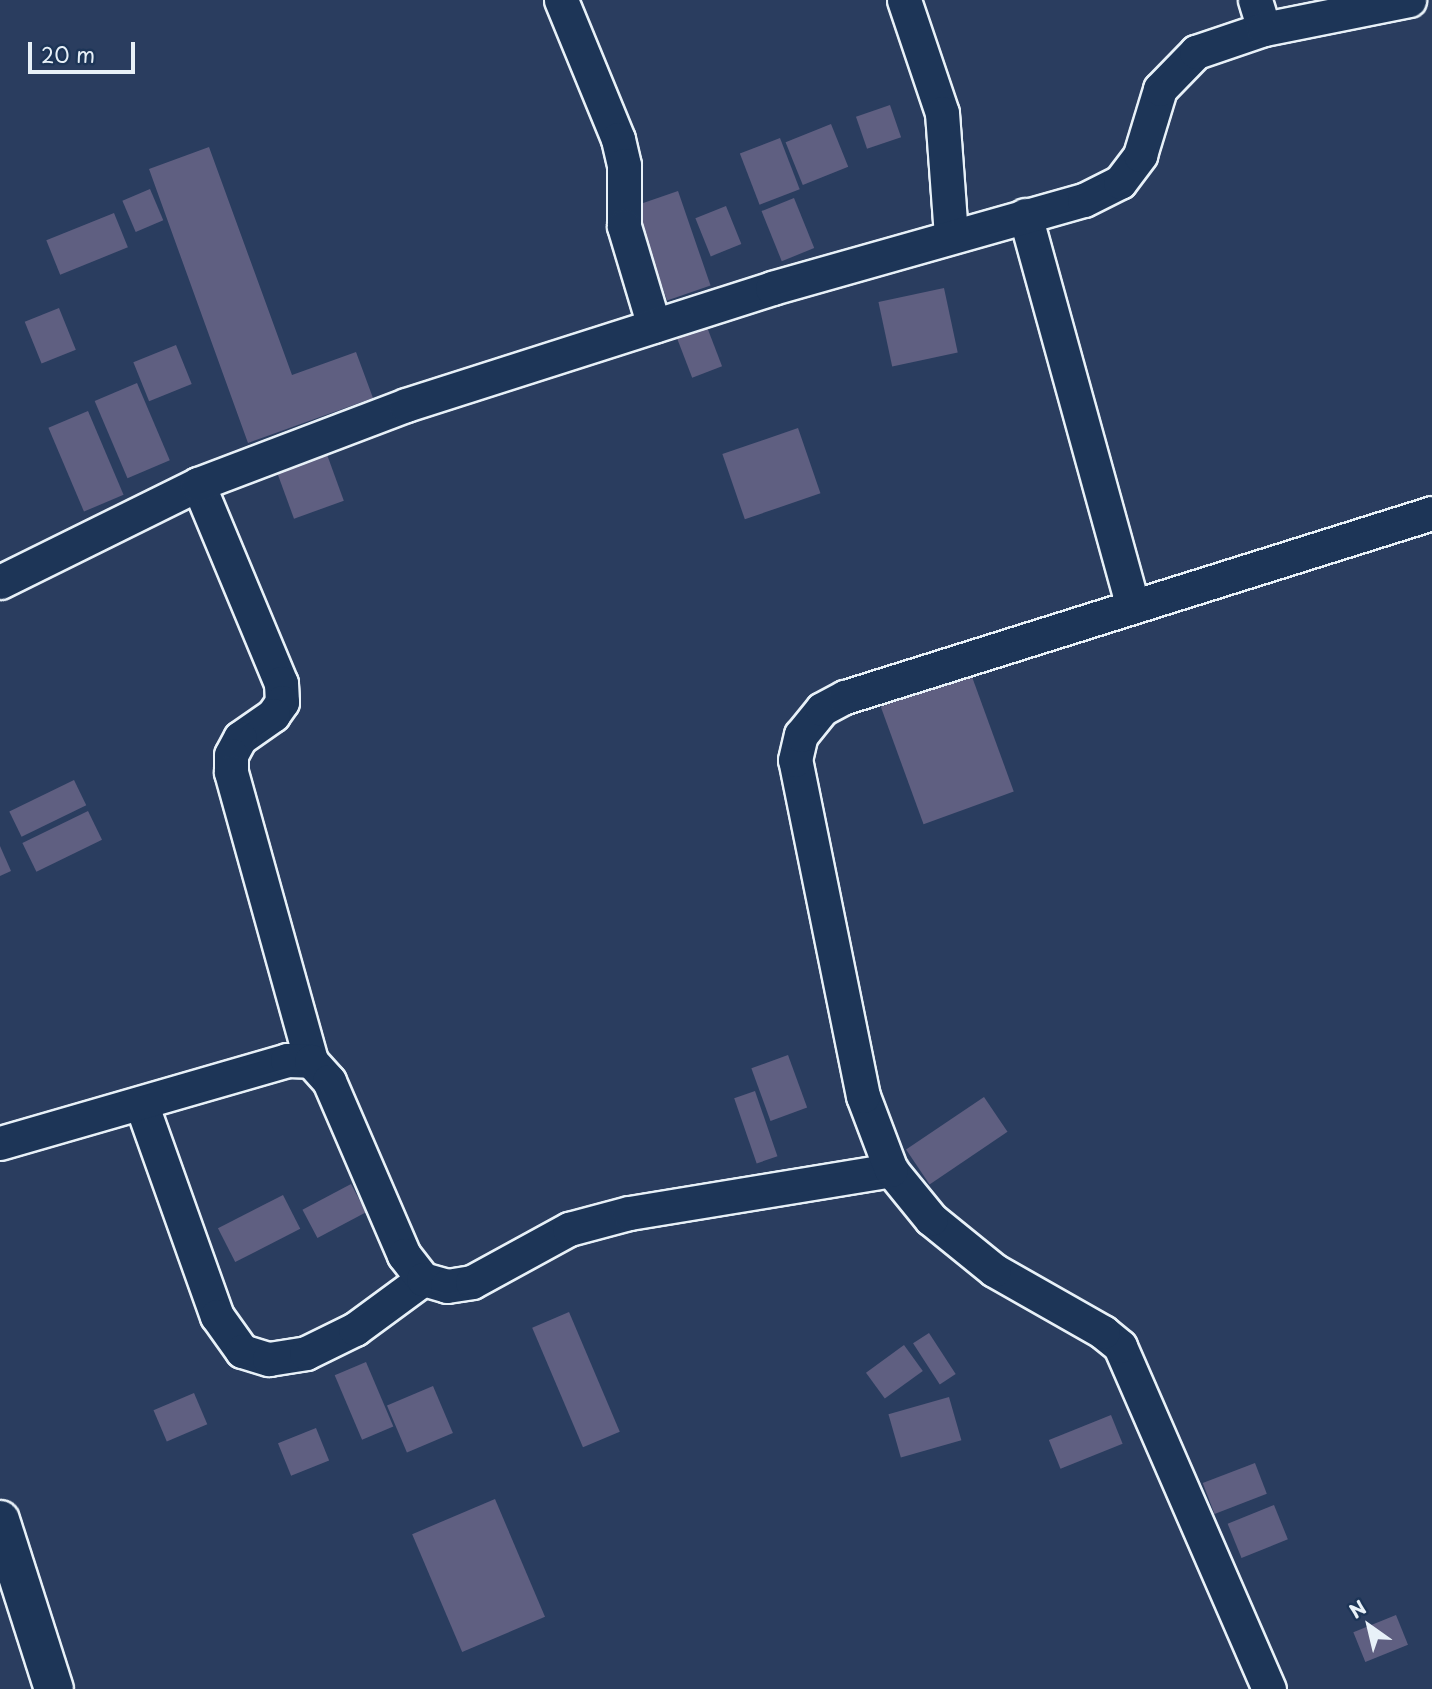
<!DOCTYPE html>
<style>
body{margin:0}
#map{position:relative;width:1432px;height:1689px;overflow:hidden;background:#2a3d5f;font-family:"Playpen Sans",sans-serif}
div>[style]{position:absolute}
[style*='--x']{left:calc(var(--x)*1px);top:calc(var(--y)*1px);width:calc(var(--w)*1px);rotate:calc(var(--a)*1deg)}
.building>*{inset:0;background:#5f5f81;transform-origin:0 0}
.roads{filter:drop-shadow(2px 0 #e8f1f8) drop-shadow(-2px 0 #e8f1f8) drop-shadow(0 2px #e8f1f8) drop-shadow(0 -2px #e8f1f8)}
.street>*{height:33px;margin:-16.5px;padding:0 16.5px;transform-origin:16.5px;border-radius:16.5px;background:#1d3557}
.secondary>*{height:38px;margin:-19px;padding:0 19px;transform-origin:19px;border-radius:19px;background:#1d3557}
span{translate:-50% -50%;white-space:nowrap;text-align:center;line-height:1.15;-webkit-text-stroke:6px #1d3557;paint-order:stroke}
.north{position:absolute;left:1334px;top:1591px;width:70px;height:70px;-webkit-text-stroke:5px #1d3557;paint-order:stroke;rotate:326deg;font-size:19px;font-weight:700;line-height:28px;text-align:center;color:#e8f1f8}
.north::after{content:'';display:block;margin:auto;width:24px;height:32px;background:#e8f1f8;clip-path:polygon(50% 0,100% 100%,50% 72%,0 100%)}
.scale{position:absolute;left:28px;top:42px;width:107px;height:32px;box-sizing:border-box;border:4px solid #e8f1f8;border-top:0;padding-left:9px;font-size:21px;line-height:24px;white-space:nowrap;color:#e8f1f8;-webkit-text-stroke:5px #1d3557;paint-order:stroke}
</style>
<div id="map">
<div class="building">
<div style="left:890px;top:105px;width:34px;height:36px;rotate:71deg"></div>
<div style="left:831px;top:124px;width:46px;height:49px;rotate:68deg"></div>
<div style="left:780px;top:138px;width:55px;height:43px;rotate:69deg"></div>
<div style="clip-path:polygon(209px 147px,292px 375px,356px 352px,373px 398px,248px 443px,149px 169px)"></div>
<div style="left:150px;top:189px;width:34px;height:30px;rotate:67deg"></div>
<div style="left:678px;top:191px;width:100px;height:46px;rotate:71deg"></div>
<div style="left:794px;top:198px;width:54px;height:35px;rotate:68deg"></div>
<div style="left:726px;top:206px;width:41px;height:33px;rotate:68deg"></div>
<div style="left:114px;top:213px;width:37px;height:73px;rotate:68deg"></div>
<div style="left:944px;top:288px;width:66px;height:67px;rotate:78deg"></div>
<div style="left:59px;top:308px;width:45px;height:37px;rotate:68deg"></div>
<div style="left:707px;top:327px;width:42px;height:32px;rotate:69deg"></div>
<div style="left:176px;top:345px;width:42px;height:46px;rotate:68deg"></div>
<div style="left:137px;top:383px;width:84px;height:46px;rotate:67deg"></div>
<div style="left:88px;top:411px;width:91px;height:43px;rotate:67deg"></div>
<div style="left:798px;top:428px;width:69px;height:80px;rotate:71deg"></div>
<div style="left:325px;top:449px;width:55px;height:53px;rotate:70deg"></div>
<div style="left:971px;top:674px;width:125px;height:96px;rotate:70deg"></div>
<div style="left:74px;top:780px;width:28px;height:72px;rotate:64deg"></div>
<div style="left:88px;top:811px;width:32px;height:73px;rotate:64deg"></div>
<div style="clip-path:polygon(0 846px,11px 871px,0 876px)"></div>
<div style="left:788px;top:1055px;width:56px;height:39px;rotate:70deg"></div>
<div style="left:755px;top:1091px;width:69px;height:22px;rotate:71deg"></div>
<div style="left:984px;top:1097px;width:42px;height:94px;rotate:56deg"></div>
<div style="left:351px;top:1184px;width:32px;height:55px;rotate:62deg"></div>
<div style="left:283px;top:1195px;width:38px;height:73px;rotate:63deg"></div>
<div style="left:569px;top:1312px;width:130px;height:40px;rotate:67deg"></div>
<div style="left:929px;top:1333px;width:49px;height:19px;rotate:57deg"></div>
<div style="left:904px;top:1345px;width:32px;height:47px;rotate:54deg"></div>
<div style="left:366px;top:1362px;width:70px;height:34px;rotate:67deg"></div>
<div style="left:433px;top:1386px;width:51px;height:50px;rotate:67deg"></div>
<div style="left:194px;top:1393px;width:34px;height:44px;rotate:67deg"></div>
<div style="left:949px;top:1397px;width:45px;height:63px;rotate:74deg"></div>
<div style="left:1111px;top:1415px;width:31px;height:67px;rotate:68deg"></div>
<div style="left:316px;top:1428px;width:35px;height:41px;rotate:68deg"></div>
<div style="left:1255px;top:1463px;width:33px;height:56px;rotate:69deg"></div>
<div style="left:495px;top:1499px;width:128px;height:90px;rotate:67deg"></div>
<div style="left:1274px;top:1505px;width:37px;height:50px;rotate:68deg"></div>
<div style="left:1396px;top:1615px;width:32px;height:46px;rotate:68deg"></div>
</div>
<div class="roads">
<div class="street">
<div style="--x:561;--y:0;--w:150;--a:67.7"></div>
<div style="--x:618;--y:139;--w:27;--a:77"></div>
<div style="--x:624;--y:165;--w:61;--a:90"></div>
<div style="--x:624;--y:226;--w:104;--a:73.3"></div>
<div style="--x:904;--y:0;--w:119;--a:71.4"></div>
<div style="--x:942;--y:113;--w:123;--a:85.8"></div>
<div style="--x:1255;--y:0;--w:30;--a:73"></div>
<div style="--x:1025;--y:215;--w:406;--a:74.6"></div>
<div style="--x:198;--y:484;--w:216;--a:67.4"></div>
<div style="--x:281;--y:683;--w:19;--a:87"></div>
<div style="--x:282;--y:702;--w:16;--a:125"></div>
<div style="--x:273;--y:715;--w:40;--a:145.1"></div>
<div style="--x:240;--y:738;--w:19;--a:118"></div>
<div style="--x:231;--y:755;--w:17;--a:90"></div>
<div style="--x:231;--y:772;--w:300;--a:74.5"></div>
<div style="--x:0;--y:582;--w:221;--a:-26.3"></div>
<div style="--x:198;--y:484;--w:222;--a:-20.8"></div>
<div style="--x:406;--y:405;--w:384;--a:-17.7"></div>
<div style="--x:772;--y:288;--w:324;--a:-15.8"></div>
<div style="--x:1084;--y:200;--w:40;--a:-26.6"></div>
<div style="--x:1120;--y:182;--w:34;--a:-53"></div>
<div style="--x:1140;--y:155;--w:69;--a:-73.1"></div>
<div style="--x:1160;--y:89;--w:52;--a:-45.8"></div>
<div style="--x:1196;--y:52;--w:72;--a:-18.7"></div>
<div style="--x:1264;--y:29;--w:148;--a:-11.3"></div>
<div style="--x:141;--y:1103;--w:226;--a:70.4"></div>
<div style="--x:217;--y:1316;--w:43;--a:54.5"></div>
<div style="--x:242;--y:1351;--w:28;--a:17"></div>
<div style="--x:269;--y:1359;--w:37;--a:-9"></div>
<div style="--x:306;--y:1353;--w:55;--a:-26.1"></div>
<div style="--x:355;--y:1329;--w:84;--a:-36.3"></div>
<div style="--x:0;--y:1143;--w:299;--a:-16.1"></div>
<div style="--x:287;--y:1060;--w:24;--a:2"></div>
<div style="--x:311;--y:1061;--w:27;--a:48"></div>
<div style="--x:329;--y:1081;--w:189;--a:66.7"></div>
<div style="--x:404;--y:1255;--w:31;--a:52"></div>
<div style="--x:423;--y:1279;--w:25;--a:16"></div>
<div style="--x:447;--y:1286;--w:25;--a:-9"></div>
<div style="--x:472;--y:1282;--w:111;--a:-28.7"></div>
<div style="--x:569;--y:1229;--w:62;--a:-14.9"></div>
<div style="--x:629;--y:1213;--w:266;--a:-9.3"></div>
<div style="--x:1269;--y:1689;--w:374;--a:-113.5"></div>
<div style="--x:1120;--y:1346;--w:22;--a:-141"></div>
<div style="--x:1103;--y:1332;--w:125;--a:-150.4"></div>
<div style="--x:994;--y:1270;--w:81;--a:-141"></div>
<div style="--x:931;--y:1219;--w:63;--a:-129.2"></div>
<div style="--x:891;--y:1170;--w:79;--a:-110.7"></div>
<div style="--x:863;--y:1096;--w:343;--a:-101.4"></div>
<div style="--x:795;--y:760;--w:26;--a:-77"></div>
<div style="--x:801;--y:735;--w:33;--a:-51"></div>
<div style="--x:822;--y:709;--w:26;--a:-28"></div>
<div style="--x:845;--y:697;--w:615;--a:-17.4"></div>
</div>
<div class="secondary">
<div style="--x:0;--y:1520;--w:177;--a:72.3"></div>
</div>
</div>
<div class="north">N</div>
<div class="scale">20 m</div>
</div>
